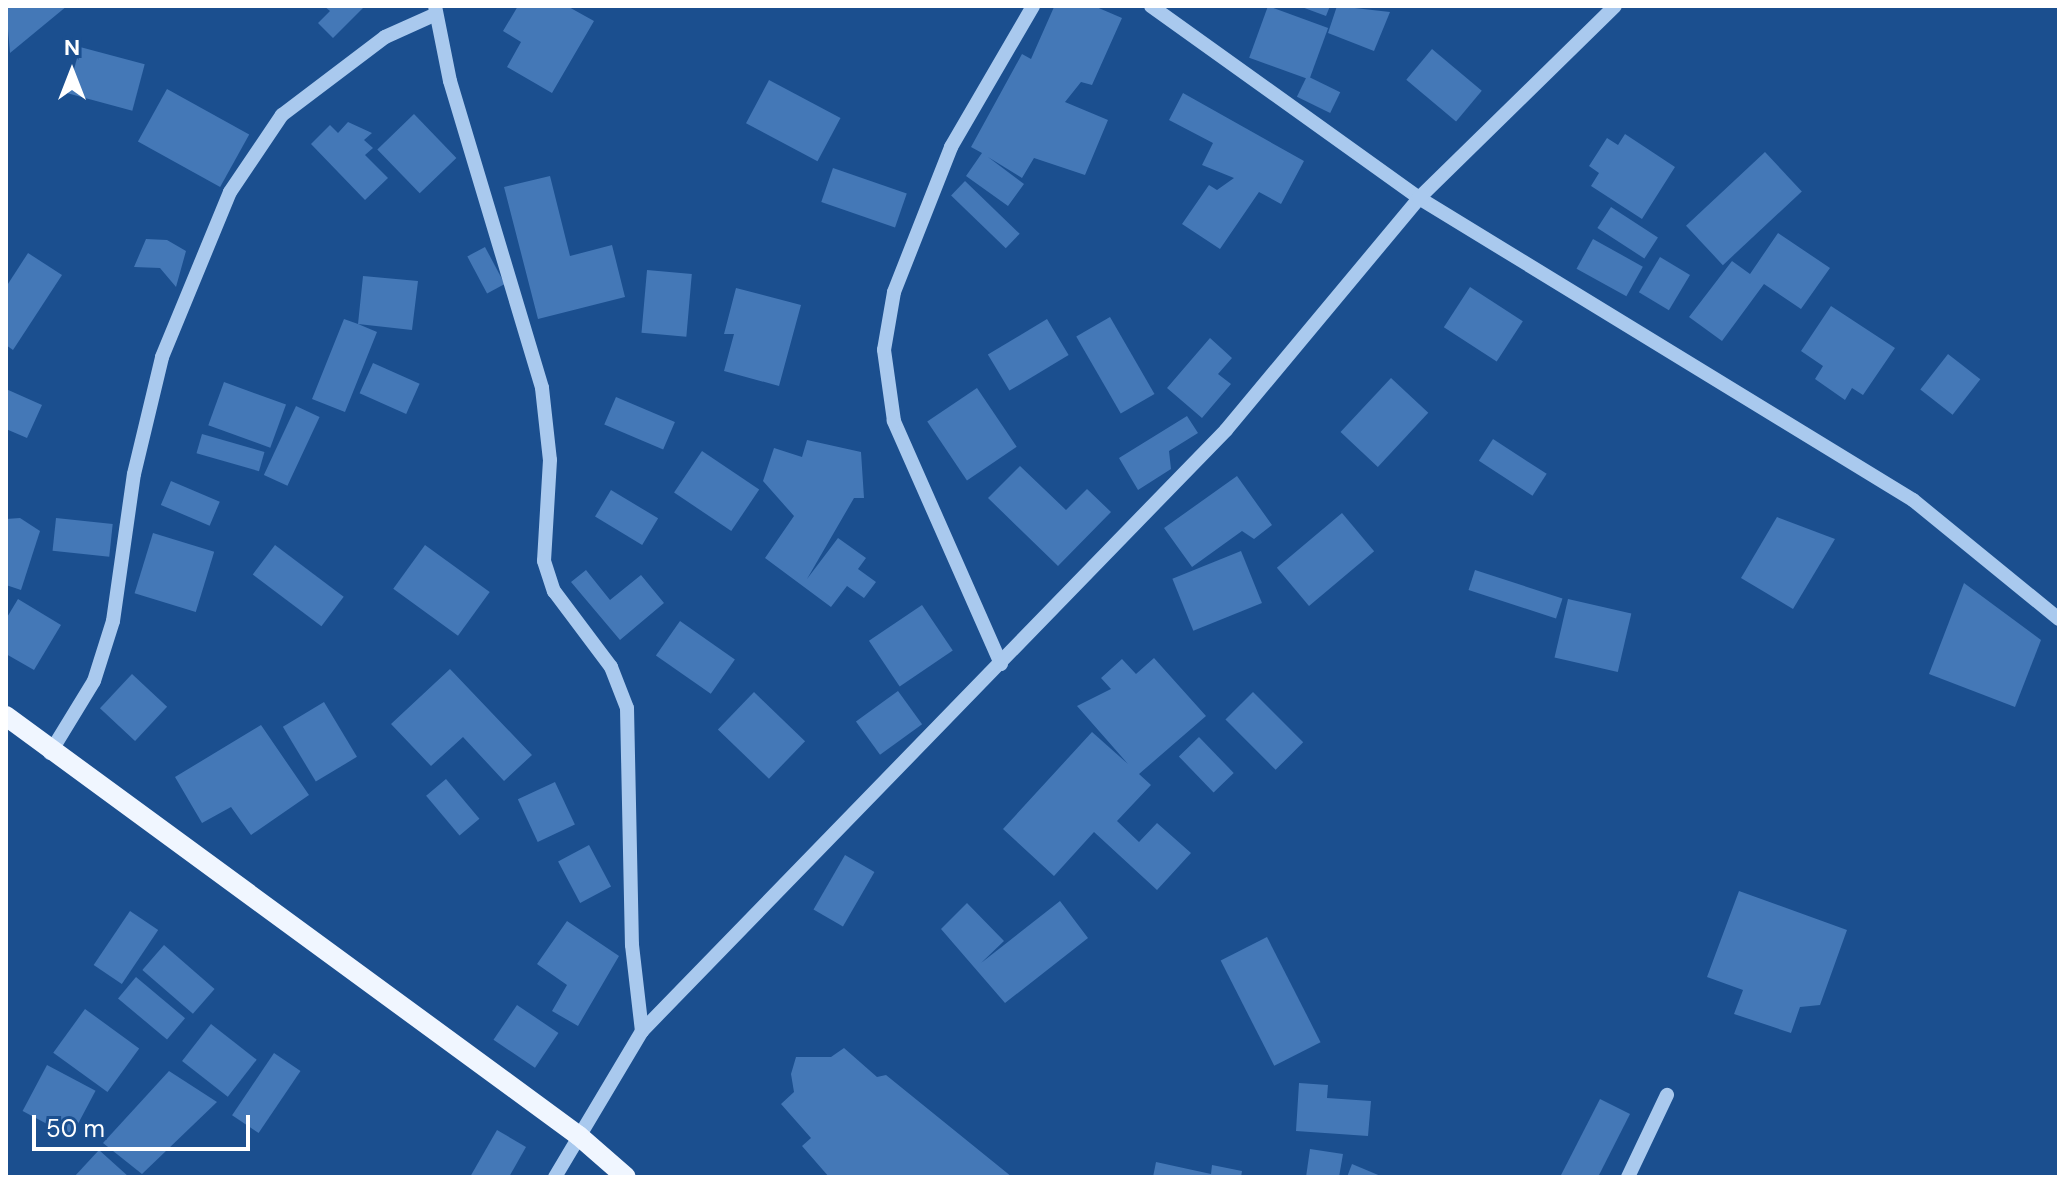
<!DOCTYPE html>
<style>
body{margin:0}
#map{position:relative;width:2065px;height:1183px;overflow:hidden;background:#1b4f8f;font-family:"DM Sans",sans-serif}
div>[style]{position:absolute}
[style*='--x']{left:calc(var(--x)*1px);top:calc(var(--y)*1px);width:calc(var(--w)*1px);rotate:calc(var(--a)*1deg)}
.building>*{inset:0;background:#4478b7;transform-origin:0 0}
.minor>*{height:14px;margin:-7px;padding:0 7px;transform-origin:7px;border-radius:7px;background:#a9c9ee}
.major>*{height:20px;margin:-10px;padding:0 10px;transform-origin:10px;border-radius:10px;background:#f0f6ff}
span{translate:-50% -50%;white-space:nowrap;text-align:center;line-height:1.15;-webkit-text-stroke:7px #1b4f8f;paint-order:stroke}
.frame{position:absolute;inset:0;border:8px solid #fff;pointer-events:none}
.north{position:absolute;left:32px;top:32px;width:80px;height:80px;-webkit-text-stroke:6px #1b4f8f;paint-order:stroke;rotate:0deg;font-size:22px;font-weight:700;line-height:32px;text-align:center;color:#fff}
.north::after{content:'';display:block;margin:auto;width:28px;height:36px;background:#fff;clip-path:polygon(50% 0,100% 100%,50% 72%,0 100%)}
.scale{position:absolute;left:32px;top:1115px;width:218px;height:36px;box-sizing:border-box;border:4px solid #fff;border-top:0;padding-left:10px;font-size:24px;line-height:28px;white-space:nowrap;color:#fff;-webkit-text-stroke:6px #1b4f8f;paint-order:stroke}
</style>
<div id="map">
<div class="building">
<div style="clip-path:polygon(6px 6px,67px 6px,10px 53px)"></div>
<div style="clip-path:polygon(324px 6px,365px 6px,333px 38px,318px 23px,330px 11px)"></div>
<div style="clip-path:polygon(518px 6px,567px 6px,594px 21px,552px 93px,507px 67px,521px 42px,503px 31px)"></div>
<div style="clip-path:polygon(1094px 6px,1122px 18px,1092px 85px,1081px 82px,1065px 102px,1108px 120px,1085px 175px,1034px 158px,1022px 178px,988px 157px,1024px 184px,1008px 206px,966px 176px,982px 153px,971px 147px,1022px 54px,1031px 59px,1054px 7px)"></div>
<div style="left:1268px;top:6px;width:64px;height:55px;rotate:20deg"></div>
<div style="clip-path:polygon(1299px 6px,1330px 6px,1326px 16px)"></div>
<div style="clip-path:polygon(1337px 6px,1390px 12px,1374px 51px,1328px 33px)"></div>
<div style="left:80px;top:47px;width:67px;height:48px;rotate:15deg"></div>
<div style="left:1432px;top:49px;width:65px;height:40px;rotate:40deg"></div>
<div style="left:1307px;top:76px;width:37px;height:23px;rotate:26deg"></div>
<div style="left:769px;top:80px;width:81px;height:49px;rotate:28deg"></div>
<div style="left:167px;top:89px;width:94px;height:60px;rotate:29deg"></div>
<div style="clip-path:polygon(1183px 93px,1304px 161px,1281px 204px,1259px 192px,1220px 249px,1182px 224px,1209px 185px,1217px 190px,1234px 178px,1202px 165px,1213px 143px,1169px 120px)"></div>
<div style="left:414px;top:114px;width:61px;height:51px;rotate:46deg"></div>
<div style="clip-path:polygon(348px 122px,372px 133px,364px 140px,373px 148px,365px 155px,388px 178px,365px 200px,311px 144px,330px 125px,338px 133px)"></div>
<div style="clip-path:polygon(1625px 134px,1675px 167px,1642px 219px,1591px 186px,1599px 173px,1589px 166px,1607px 138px,1618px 145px)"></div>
<div style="left:1765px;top:152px;width:54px;height:108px;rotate:47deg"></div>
<div style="left:833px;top:168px;width:78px;height:36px;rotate:19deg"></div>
<div style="clip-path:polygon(550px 176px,570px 256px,612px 245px,625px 297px,538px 319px,504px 187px)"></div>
<div style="left:965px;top:181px;width:76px;height:20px;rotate:44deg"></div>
<div style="left:1611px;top:207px;width:56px;height:25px;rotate:33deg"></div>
<div style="clip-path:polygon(1778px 233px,1830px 268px,1801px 309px,1764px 284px,1722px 341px,1689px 317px,1732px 261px,1750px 274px)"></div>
<div style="clip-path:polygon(146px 239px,167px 240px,186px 251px,176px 287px,160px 268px,134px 267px)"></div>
<div style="left:1593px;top:239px;width:57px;height:34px;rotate:29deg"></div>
<div style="left:485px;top:247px;width:42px;height:20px;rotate:62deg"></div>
<div style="clip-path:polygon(28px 253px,62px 275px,13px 350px,6px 345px,6px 287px)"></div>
<div style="left:1660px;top:257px;width:35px;height:41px;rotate:31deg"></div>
<div style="left:647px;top:270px;width:45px;height:63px;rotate:5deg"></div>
<div style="clip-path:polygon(363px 276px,418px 281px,412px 330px,358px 324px,377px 332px,345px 412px,312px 399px,344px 319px,358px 324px)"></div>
<div style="left:1470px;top:287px;width:63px;height:48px;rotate:33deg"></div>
<div style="clip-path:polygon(736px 288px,801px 305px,779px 386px,724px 371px,734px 334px,724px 334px)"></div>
<div style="clip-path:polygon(1831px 306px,1895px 348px,1863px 395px,1852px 388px,1845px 400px,1815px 379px,1823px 366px,1801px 351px)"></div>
<div style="left:1110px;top:317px;width:89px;height:39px;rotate:60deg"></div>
<div style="left:1047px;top:319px;width:42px;height:69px;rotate:59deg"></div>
<div style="clip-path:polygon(1210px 338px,1232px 358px,1218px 374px,1231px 384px,1202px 418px,1167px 388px)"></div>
<div style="left:1948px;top:354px;width:41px;height:45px;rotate:38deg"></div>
<div style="left:373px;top:363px;width:51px;height:33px;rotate:24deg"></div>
<div style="left:1391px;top:378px;width:51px;height:74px;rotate:43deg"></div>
<div style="left:224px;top:382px;width:66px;height:46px;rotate:20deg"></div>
<div style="left:977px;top:388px;width:71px;height:60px;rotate:56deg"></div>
<div style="clip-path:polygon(6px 389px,42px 405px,27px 438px,6px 429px)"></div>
<div style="left:616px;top:397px;width:64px;height:30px;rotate:23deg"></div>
<div style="left:296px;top:406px;width:26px;height:76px;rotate:25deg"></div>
<div style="clip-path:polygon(1187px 416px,1198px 433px,1169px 451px,1171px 469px,1138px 490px,1119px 458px)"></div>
<div style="left:202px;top:434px;width:65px;height:20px;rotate:16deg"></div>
<div style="left:1493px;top:439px;width:64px;height:26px;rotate:33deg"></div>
<div style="clip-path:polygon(807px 440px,861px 452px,864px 498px,854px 498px,807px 579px,838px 538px,866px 558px,858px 569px,876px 582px,864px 598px,847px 586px,831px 607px,765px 558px,794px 516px,763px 481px,774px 448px,802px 457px)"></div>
<div style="left:702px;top:451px;width:69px;height:50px;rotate:34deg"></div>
<div style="clip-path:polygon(1020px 466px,1066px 510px,1087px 489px,1111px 512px,1058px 566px,988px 498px)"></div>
<div style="clip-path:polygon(1237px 476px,1272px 525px,1254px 539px,1242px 531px,1192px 567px,1164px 528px)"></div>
<div style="left:171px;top:481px;width:53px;height:26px;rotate:23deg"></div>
<div style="left:611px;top:490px;width:55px;height:31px;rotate:31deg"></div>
<div style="left:1342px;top:513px;width:50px;height:85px;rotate:50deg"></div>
<div style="clip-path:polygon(1777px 517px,1835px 539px,1793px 609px,1741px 578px)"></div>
<div style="clip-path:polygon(20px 518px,40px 531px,21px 590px,6px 585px,6px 519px)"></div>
<div style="left:56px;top:518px;width:57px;height:33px;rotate:6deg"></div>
<div style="left:153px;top:533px;width:64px;height:63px;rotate:17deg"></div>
<div style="left:275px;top:545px;width:86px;height:37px;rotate:37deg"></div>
<div style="left:425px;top:545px;width:80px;height:54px;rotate:36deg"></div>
<div style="left:1241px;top:551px;width:56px;height:74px;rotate:68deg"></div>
<div style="clip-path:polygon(586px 570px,610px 600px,641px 575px,664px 603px,620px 640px,571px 582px)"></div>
<div style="left:1475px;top:570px;width:92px;height:21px;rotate:18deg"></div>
<div style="clip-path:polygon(1964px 583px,2041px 640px,2015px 707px,1929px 674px)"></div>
<div style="clip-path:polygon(18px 599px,61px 625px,34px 670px,6px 654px,6px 619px)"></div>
<div style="left:1568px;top:599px;width:65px;height:60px;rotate:13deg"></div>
<div style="left:922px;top:605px;width:55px;height:64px;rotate:56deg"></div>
<div style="left:680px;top:621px;width:67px;height:42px;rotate:35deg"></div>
<div style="clip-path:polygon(1154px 658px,1206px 716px,1139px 774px,1151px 785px,1117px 821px,1139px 842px,1157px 823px,1191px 853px,1157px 890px,1094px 832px,1054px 876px,1003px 829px,1092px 732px,1128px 764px,1077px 706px,1111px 689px,1101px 678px,1122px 659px,1136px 674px)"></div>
<div style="clip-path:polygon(450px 669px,532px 755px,504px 781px,463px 737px,431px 766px,391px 724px)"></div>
<div style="left:132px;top:674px;width:48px;height:47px;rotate:43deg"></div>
<div style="left:898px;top:691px;width:41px;height:52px;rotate:54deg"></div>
<div style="left:754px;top:692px;width:71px;height:52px;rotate:44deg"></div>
<div style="left:1253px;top:692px;width:71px;height:39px;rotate:45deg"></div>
<div style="left:324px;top:702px;width:64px;height:48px;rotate:59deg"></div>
<div style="clip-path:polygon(261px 725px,309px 795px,251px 835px,231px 807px,202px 823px,175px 777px)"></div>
<div style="left:1199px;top:737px;width:50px;height:28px;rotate:46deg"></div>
<div style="left:446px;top:779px;width:52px;height:26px;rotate:50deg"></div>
<div style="left:555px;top:782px;width:47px;height:41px;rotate:65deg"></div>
<div style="left:589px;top:845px;width:47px;height:35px;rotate:62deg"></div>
<div style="left:845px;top:855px;width:34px;height:63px;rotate:30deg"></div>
<div style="clip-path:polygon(1739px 891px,1847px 930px,1820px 1005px,1800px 1007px,1791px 1033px,1734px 1014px,1743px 990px,1707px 977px)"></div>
<div style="clip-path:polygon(1060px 901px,1088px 938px,1005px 1003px,941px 929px,967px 903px,1004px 941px,981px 963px)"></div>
<div style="left:130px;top:911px;width:34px;height:65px;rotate:34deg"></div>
<div style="clip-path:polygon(567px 921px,619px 956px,578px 1026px,552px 1011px,567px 985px,537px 964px)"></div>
<div style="left:1267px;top:937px;width:118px;height:52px;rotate:63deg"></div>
<div style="left:164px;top:945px;width:67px;height:33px;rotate:41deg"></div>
<div style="left:136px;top:977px;width:64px;height:28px;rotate:40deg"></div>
<div style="left:517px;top:1005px;width:50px;height:42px;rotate:34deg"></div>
<div style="left:85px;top:1009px;width:67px;height:54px;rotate:36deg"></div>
<div style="left:211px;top:1024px;width:58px;height:47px;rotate:38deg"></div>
<div style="clip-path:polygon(844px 1048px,877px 1077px,886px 1075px,1012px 1177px,829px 1177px,802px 1146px,811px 1138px,781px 1104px,794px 1092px,791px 1074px,796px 1057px,831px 1057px)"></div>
<div style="left:274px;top:1053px;width:32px;height:75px;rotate:34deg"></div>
<div style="left:47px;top:1065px;width:55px;height:52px;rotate:28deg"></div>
<div style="clip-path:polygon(169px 1071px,217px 1102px,142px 1174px,103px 1143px)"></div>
<div style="clip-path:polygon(1299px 1083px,1328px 1085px,1327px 1098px,1371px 1101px,1368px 1136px,1296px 1131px)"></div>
<div style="clip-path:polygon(1600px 1099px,1630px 1114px,1598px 1177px,1560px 1177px)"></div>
<div style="clip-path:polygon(497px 1130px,526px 1147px,509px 1177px,470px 1177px)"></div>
<div style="clip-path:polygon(1310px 1149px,1343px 1154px,1339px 1177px,1306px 1177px)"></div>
<div style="clip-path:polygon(99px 1150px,129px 1177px,74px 1177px)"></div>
<div style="clip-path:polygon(1156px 1162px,1211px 1174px,1212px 1165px,1242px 1171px,1241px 1177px,1153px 1177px)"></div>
<div style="clip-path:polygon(1352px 1164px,1383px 1177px,1347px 1177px)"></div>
</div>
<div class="minor">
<div style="--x:435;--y:6;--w:76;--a:78.7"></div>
<div style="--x:450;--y:81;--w:320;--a:73.3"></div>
<div style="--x:542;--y:388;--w:72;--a:83.7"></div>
<div style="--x:550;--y:460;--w:101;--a:93.4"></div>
<div style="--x:544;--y:561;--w:32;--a:72"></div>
<div style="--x:554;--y:591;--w:95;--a:53.1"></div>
<div style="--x:611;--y:667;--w:44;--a:68.7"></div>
<div style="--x:627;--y:708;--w:237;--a:88.8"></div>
<div style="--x:632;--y:945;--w:87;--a:83.4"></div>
<div style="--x:1151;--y:6;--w:330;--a:35.6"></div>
<div style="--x:1419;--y:198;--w:579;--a:31.44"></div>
<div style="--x:1913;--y:500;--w:188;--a:39.2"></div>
<div style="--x:1001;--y:664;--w:266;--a:-113.8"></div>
<div style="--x:894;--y:421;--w:72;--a:-98"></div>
<div style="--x:884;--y:350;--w:59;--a:-80.2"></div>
<div style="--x:894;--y:292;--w:156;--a:-68.5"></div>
<div style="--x:951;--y:147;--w:163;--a:-59.8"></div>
<div style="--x:50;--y:753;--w:84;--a:-58.6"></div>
<div style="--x:94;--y:681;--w:63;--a:-72.4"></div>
<div style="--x:113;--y:621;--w:148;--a:-81.9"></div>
<div style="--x:134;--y:474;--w:120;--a:-76.5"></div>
<div style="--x:162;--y:357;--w:178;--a:-67.6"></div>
<div style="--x:230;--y:192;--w:93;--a:-56"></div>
<div style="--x:282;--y:115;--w:129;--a:-37.1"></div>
<div style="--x:385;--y:37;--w:54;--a:-24.2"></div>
<div style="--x:555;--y:1177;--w:170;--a:-59.2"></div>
<div style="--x:642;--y:1031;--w:838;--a:-45.82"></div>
<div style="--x:1226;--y:430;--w:302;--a:-50.2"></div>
<div style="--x:1419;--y:198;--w:274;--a:-44.4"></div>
<div style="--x:1628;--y:1177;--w:91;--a:-64.6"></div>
</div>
<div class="major">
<div style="--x:6;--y:716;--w:710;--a:36.24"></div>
<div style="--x:579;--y:1136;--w:62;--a:41.1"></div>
</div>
<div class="frame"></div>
<div class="north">N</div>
<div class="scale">50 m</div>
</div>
